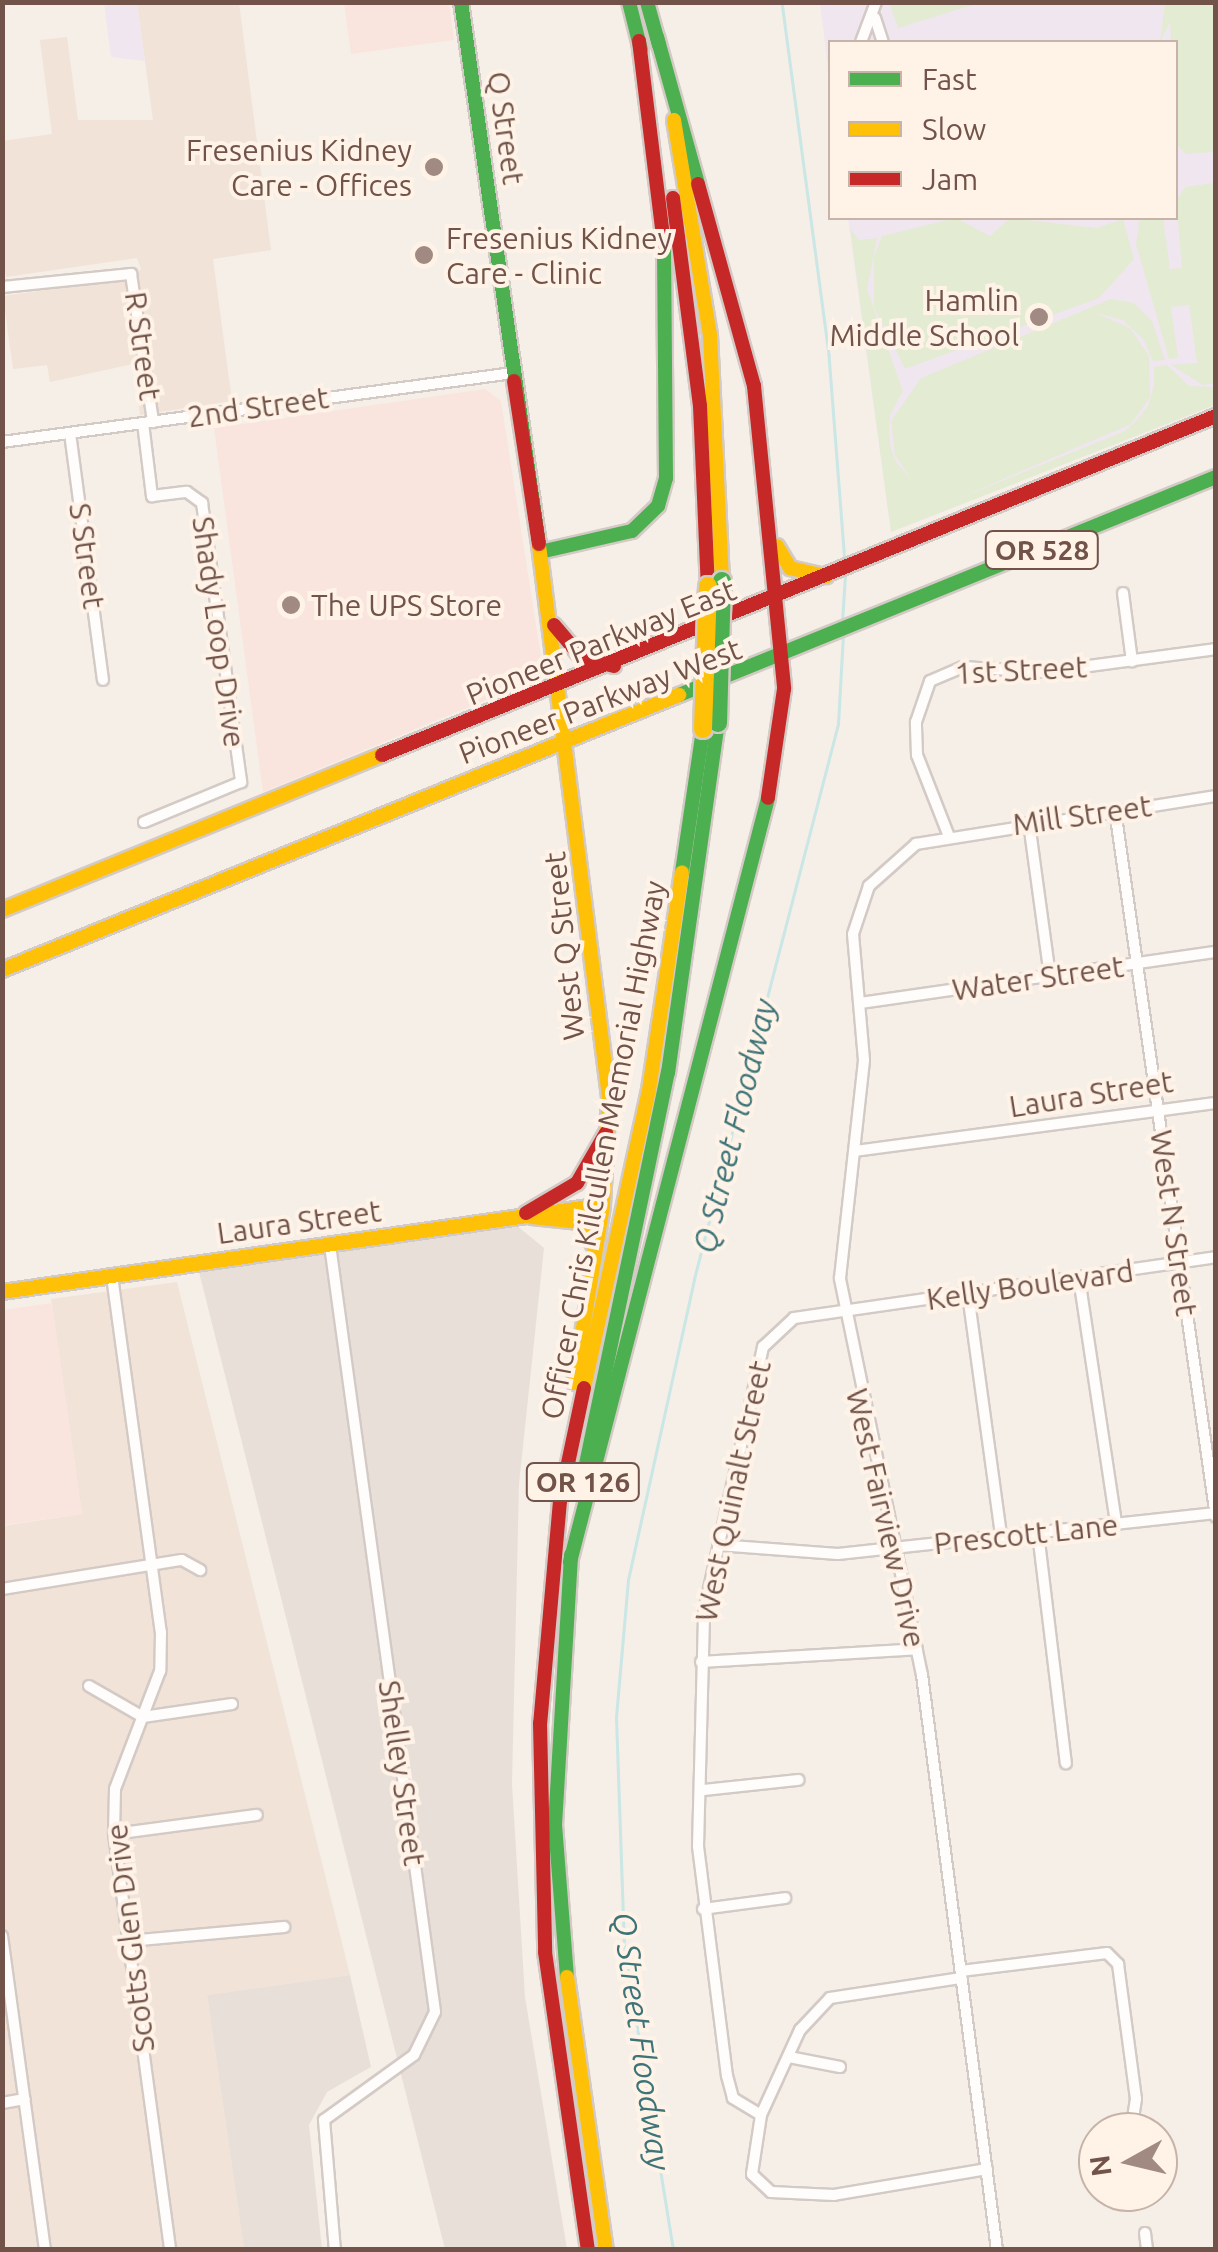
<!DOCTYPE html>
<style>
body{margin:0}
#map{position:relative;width:1218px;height:2252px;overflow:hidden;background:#f5efe8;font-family:Ubuntu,sans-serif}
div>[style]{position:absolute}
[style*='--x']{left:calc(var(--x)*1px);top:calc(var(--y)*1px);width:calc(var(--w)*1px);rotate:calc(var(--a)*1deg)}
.residential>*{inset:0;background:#f1e3d8}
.commercial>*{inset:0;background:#f9e5de}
.industrial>*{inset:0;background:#e8dfd9}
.education>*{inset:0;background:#f0e6f0}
.green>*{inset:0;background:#e3ebd3}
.stream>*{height:2.5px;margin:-1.25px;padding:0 1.25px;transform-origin:1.25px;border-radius:1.25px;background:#cae6e5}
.roads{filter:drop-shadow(2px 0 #d4cac5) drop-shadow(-2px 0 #d4cac5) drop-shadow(0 2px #d4cac5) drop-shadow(0 -2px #d4cac5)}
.street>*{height:10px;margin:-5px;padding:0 5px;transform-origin:5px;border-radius:5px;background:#fefdfc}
.fast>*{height:14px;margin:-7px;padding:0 7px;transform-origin:7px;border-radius:7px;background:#4caf50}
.slow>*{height:14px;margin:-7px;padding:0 7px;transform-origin:7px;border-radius:7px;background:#ffc107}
.jam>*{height:14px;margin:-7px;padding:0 7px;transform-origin:7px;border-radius:7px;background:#c62828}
.bridges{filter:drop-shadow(2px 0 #d4cac5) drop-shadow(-2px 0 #d4cac5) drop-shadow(0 2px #d4cac5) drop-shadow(0 -2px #d4cac5)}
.fast-bridge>*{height:18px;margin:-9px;padding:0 9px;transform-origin:9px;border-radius:9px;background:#4caf50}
.slow-bridge>*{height:18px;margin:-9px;padding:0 9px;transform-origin:9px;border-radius:9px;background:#ffc107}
.dots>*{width:28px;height:28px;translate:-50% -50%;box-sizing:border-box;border:5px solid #fff3e8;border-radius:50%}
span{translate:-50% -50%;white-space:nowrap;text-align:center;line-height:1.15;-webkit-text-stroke:8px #fff3e8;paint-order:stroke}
.shield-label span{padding:2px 8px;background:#fff3e8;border:2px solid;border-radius:8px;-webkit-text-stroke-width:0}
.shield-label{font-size:28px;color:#725349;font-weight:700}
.street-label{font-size:30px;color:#725349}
.poi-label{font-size:30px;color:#725349}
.right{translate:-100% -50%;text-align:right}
.left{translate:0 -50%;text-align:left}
.water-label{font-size:32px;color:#3e7478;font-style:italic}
.frame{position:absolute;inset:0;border:5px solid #725349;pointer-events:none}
.legend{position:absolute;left:828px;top:40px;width:350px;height:180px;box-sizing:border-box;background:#fff3e8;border:2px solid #c7b3a8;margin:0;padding:12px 18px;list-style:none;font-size:30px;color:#725349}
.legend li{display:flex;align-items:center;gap:20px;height:50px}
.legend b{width:50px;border:2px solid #c7b3a8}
.north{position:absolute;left:1078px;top:2112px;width:100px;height:100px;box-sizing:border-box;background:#fff3e8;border:2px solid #c7b3a8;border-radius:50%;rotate:262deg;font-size:28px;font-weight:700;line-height:40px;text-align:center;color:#725349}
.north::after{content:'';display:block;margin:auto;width:35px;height:45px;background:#a08a81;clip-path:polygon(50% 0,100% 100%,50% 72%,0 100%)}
</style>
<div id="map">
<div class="residential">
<div style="clip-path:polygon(137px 3px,239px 3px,271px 250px,213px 259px,232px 401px,140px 415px,133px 364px,50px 382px,47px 365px,13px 369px,3px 296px,133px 278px,141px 269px,137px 258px,6px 277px,2px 250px,2px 141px,52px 134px,40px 40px,67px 37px,78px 120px,153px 120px)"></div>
<div style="clip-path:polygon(177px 1282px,350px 1975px,207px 1995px,244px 2249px,3px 2249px,2px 1526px,82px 1514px,51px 1299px)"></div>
</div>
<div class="commercial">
<div style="clip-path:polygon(344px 3px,449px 3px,454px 40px,351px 54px)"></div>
<div style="clip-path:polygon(485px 389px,501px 401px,544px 676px,263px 792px,214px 428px)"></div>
<div style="clip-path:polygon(52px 1303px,82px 1514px,3px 1525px,3px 1310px)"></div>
</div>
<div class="industrial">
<div style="clip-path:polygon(510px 1220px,544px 1248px,519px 1484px,512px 1784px,525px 1997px,567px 2249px,445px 2249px,197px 1264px)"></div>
<div style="clip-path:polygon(350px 1975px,371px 2067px,327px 2092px,309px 2125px,322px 2249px,244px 2249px,207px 1995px)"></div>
</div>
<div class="education">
<div style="clip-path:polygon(104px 3px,137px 3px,145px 61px,111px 57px)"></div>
<div style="clip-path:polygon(820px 3px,1215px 3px,1215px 405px,891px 532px,848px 218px,1176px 218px,1176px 42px,830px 42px,830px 84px)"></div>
</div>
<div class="green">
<div style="clip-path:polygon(889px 2px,979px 2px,979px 3px,898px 28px)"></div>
<div style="clip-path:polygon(1165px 3px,1215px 3px,1215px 152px,1186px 154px,1176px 144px,1170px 22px,1160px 42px)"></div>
<div style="clip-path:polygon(1215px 183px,1215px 383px,1203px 385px,1171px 365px,1197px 363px,1189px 305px,1171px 307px,1178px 358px,1169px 359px,1136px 244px,1140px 218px,1163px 218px,1170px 269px,1182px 268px,1176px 201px,1185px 187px)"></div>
<div style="clip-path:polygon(956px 218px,990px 236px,1010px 218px,1097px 228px,1123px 219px,1134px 259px,1099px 298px,905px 369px,874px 307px,874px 256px,882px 236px)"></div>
<div style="clip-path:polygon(850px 228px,859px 240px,877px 238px,867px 289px,903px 391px,890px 415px,889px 434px,891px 449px,897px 463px,911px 479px,895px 455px,891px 421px,921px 378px,1111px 299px,1134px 303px,1152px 321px,1165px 360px,1153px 361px,1144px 340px,1123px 320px,1096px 313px,1130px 328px,1149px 356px,1150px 397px,1131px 424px,950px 502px,1125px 431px,1137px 420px,1148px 406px,1154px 385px,1154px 367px,1167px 365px,1189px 386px,1215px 387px,1215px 405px,891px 532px)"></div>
</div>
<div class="stream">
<div style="--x:782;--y:2;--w:356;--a:82.4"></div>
<div style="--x:829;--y:355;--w:208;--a:85.6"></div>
<div style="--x:842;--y:622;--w:47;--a:-86.3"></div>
<div style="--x:673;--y:2250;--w:307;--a:-99.2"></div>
<div style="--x:624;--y:1947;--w:230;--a:-92"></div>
<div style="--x:616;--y:1717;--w:138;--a:-85"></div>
<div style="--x:628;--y:1580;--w:308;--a:-77.6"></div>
<div style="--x:694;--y:1279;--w:573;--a:-75.45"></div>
<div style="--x:838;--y:724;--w:89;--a:-86.8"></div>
</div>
<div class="roads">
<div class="street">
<div style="--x:875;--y:18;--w:25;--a:72"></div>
<div style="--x:861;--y:42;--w:43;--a:-69.4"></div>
<div style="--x:2;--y:287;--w:130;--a:-5.8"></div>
<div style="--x:131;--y:274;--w:150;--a:81.5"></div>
<div style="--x:143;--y:423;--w:74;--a:83"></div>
<div style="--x:152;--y:496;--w:35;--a:-7"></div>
<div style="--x:187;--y:492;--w:19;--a:36"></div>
<div style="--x:202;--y:503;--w:282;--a:82"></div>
<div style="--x:241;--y:782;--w:105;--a:157.6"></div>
<div style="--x:70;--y:433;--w:249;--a:82.4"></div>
<div style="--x:2;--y:442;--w:516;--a:-7.69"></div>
<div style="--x:1123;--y:593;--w:69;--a:82.5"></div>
<div style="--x:1115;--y:810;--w:714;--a:81.87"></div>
<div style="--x:1029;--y:823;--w:154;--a:82.2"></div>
<div style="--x:948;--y:834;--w:85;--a:-111.4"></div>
<div style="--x:917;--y:755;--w:33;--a:-92"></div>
<div style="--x:916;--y:722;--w:43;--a:-71.1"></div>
<div style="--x:930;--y:681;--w:36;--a:-23"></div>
<div style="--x:963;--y:667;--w:81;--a:3.5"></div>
<div style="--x:1044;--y:672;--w:174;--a:-7.6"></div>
<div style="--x:860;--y:1003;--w:360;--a:-8.2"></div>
<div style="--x:855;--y:1151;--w:364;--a:-7.6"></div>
<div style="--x:330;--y:1245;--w:774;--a:82.2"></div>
<div style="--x:435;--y:2012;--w:48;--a:116"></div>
<div style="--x:414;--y:2055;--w:111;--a:144.2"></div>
<div style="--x:324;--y:2120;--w:130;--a:85.2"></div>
<div style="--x:112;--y:1276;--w:359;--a:82.2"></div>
<div style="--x:161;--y:1632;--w:39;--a:91"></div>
<div style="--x:160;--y:1671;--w:126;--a:110.9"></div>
<div style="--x:115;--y:1789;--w:45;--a:91.3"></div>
<div style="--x:114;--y:1834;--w:420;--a:82.3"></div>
<div style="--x:1079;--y:1278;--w:249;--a:81.4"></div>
<div style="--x:968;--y:1294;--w:244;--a:82.2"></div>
<div style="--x:1038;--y:1533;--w:232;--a:83.1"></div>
<div style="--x:718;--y:1545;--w:120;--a:4.3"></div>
<div style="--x:838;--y:1554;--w:380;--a:-6.2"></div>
<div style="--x:2;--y:1589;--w:182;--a:-9.2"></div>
<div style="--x:182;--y:1560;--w:21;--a:29"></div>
<div style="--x:701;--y:1662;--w:216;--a:-3.4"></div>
<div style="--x:89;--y:1686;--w:62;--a:29.9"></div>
<div style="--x:143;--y:1717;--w:90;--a:-8.3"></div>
<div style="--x:704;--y:1790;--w:95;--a:-6.1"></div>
<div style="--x:114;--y:1834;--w:144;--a:-7.6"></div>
<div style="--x:703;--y:1909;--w:83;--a:-7.6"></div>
<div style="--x:2;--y:1936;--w:317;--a:82.2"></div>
<div style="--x:128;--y:1941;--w:157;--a:-5.1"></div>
<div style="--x:961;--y:1971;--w:147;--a:-7"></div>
<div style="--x:1107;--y:1953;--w:16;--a:45"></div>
<div style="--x:1118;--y:1964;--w:136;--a:82.4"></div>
<div style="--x:1136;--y:2099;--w:33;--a:99"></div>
<div style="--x:789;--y:2057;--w:52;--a:11.1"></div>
<div style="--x:2;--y:2103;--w:23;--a:-10"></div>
<div style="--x:761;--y:2115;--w:94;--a:-65.4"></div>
<div style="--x:800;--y:2030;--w:44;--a:-46.8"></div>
<div style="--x:830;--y:1998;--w:133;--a:-8.7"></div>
<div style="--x:987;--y:2169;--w:155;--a:170.4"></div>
<div style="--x:834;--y:2195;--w:63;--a:-177.3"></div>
<div style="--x:771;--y:2192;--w:26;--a:-137"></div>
<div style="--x:752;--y:2174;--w:60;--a:-81.3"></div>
<div style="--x:761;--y:2115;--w:33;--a:-149"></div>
<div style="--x:733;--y:2098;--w:23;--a:-105"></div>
<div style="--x:727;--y:2076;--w:232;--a:-97.2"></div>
<div style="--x:698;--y:1846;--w:235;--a:-88.5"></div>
<div style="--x:704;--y:1611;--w:271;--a:-77.4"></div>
<div style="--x:763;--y:1347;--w:42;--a:-43.1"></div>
<div style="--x:794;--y:1318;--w:426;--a:-8.2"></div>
<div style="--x:1145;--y:2233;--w:17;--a:83"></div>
<div style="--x:997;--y:2250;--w:580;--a:-97.43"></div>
<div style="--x:922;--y:1675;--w:405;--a:-101.7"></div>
<div style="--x:840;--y:1278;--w:219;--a:-83.7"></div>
<div style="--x:864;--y:1060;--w:126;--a:-95"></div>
<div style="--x:853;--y:934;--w:51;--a:-71.6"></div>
<div style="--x:869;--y:886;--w:63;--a:-41.8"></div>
<div style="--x:916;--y:844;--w:304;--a:-9.1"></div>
</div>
<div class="fast">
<div style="--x:461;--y:2;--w:548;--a:81.81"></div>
<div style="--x:629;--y:2;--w:49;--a:76"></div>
<div style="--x:647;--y:2;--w:45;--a:74.4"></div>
<div style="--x:657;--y:37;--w:153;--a:74.4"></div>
<div style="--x:540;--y:552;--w:94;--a:-12.9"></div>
<div style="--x:632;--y:531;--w:36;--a:-44"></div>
<div style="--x:658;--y:506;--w:29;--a:-74"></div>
<div style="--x:666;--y:478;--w:234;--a:-90.5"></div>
<div style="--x:679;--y:695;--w:580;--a:-22.1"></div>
<div style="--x:682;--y:872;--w:145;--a:-81.6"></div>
<div style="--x:586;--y:1464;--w:400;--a:-78.2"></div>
<div style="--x:668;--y:1073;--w:354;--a:-81.9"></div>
<div style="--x:570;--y:1562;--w:789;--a:-75.47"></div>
<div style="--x:567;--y:1977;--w:152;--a:-94.5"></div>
<div style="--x:555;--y:1825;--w:271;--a:-86.6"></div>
</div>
<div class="slow">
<div style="--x:674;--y:120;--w:218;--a:80.5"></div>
<div style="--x:710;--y:335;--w:246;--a:87.2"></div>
<div style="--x:539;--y:545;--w:556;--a:82.77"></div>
<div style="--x:609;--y:1097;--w:108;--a:93.2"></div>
<div style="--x:777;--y:546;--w:26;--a:59"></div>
<div style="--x:790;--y:568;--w:37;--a:13"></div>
<div style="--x:2;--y:910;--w:410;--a:-22.2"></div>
<div style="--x:2;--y:970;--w:731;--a:-22.11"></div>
<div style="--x:532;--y:1217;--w:48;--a:5.9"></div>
<div style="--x:580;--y:1222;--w:30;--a:60"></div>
<div style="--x:2;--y:1292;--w:607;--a:-8.24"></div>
<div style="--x:574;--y:1383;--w:180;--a:-80.7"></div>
<div style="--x:584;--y:1388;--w:305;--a:-77.7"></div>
<div style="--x:649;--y:1090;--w:220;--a:-81.4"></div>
<div style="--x:567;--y:1977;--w:276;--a:81.9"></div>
</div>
<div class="jam">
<div style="--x:639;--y:41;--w:205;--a:83"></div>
<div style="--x:698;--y:184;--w:210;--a:74.5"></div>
<div style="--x:754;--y:386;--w:304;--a:84.3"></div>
<div style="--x:784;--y:689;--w:110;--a:98.4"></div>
<div style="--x:673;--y:198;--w:210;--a:82.6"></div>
<div style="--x:700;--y:406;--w:180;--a:87.5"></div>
<div style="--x:514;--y:381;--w:165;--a:81.3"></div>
<div style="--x:554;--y:625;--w:43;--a:49.7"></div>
<div style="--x:582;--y:658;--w:33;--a:14"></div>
<div style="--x:382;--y:755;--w:900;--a:-22.12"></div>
<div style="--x:526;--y:1213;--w:59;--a:-30.5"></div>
<div style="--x:577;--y:1183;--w:58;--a:-59.9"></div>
<div style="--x:584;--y:1388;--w:116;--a:102"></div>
<div style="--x:560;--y:1501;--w:223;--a:95.1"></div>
<div style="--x:540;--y:1723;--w:229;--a:88.7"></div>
<div style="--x:545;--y:1952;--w:301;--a:81.8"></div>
</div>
</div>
<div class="bridges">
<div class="fast-bridge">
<div style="--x:718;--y:723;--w:142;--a:-88.4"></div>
</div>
<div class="slow-bridge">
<div style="--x:703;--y:729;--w:143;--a:-88"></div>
</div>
</div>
<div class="dots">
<div style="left:434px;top:167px;background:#a08a81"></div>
<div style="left:424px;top:255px;background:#a08a81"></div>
<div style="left:1039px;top:317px;background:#a08a81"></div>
<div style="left:291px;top:605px;background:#a08a81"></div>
</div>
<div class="shield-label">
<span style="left:1042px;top:550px">OR 528</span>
<span style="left:583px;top:1482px">OR 126</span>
</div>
<div class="street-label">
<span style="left:506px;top:128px;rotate:82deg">Q Street</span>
<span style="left:143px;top:346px;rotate:82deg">R Street</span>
<span style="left:258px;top:407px;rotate:-8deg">2nd Street</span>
<span style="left:87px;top:556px;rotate:82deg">S Street</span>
<span style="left:219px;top:632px;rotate:82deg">Shady Loop Drive</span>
<span style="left:601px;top:642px;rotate:-22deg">Pioneer Parkway East</span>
<span style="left:1021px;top:670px;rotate:-3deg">1st Street</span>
<span style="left:600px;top:701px;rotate:-21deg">Pioneer Parkway West</span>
<span style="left:1082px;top:815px;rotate:-8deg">Mill Street</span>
<span style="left:564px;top:946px;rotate:-96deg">West Q Street</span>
<span style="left:1038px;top:978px;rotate:-8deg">Water Street</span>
<span style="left:1091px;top:1094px;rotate:-9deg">Laura Street</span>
<span style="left:603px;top:1150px;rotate:-79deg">Officer Chris Kilcullen Memorial Highway</span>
<span style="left:299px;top:1222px;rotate:-8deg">Laura Street</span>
<span style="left:1174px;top:1223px;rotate:82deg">West N Street</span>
<span style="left:1030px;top:1285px;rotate:-8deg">Kelly Boulevard</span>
<span style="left:733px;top:1491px;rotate:-78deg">West Quinalt Street</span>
<span style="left:886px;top:1518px;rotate:77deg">West Fairview Drive</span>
<span style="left:1026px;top:1534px;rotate:-6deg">Prescott Lane</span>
<span style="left:402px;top:1773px;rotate:82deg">Shelley Street</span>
<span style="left:130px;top:1938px;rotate:-97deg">Scotts Glen Drive</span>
</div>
<div class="poi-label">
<span class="right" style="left:412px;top:167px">Fresenius Kidney<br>Care - Offices</span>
<span class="left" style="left:446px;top:255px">Fresenius Kidney<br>Care - Clinic</span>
<span class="right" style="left:1019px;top:317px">Hamlin<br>Middle School</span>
<span class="left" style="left:311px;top:605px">The UPS Store</span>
</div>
<div class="water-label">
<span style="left:734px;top:1126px;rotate:-76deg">Q Street Floodway</span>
<span style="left:642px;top:2041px;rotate:82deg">Q Street Floodway</span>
</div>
<div class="frame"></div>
<ul class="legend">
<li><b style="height:12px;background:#4caf50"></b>Fast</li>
<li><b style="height:12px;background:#ffc107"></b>Slow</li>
<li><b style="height:12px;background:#c62828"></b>Jam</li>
</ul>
<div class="north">N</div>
</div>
